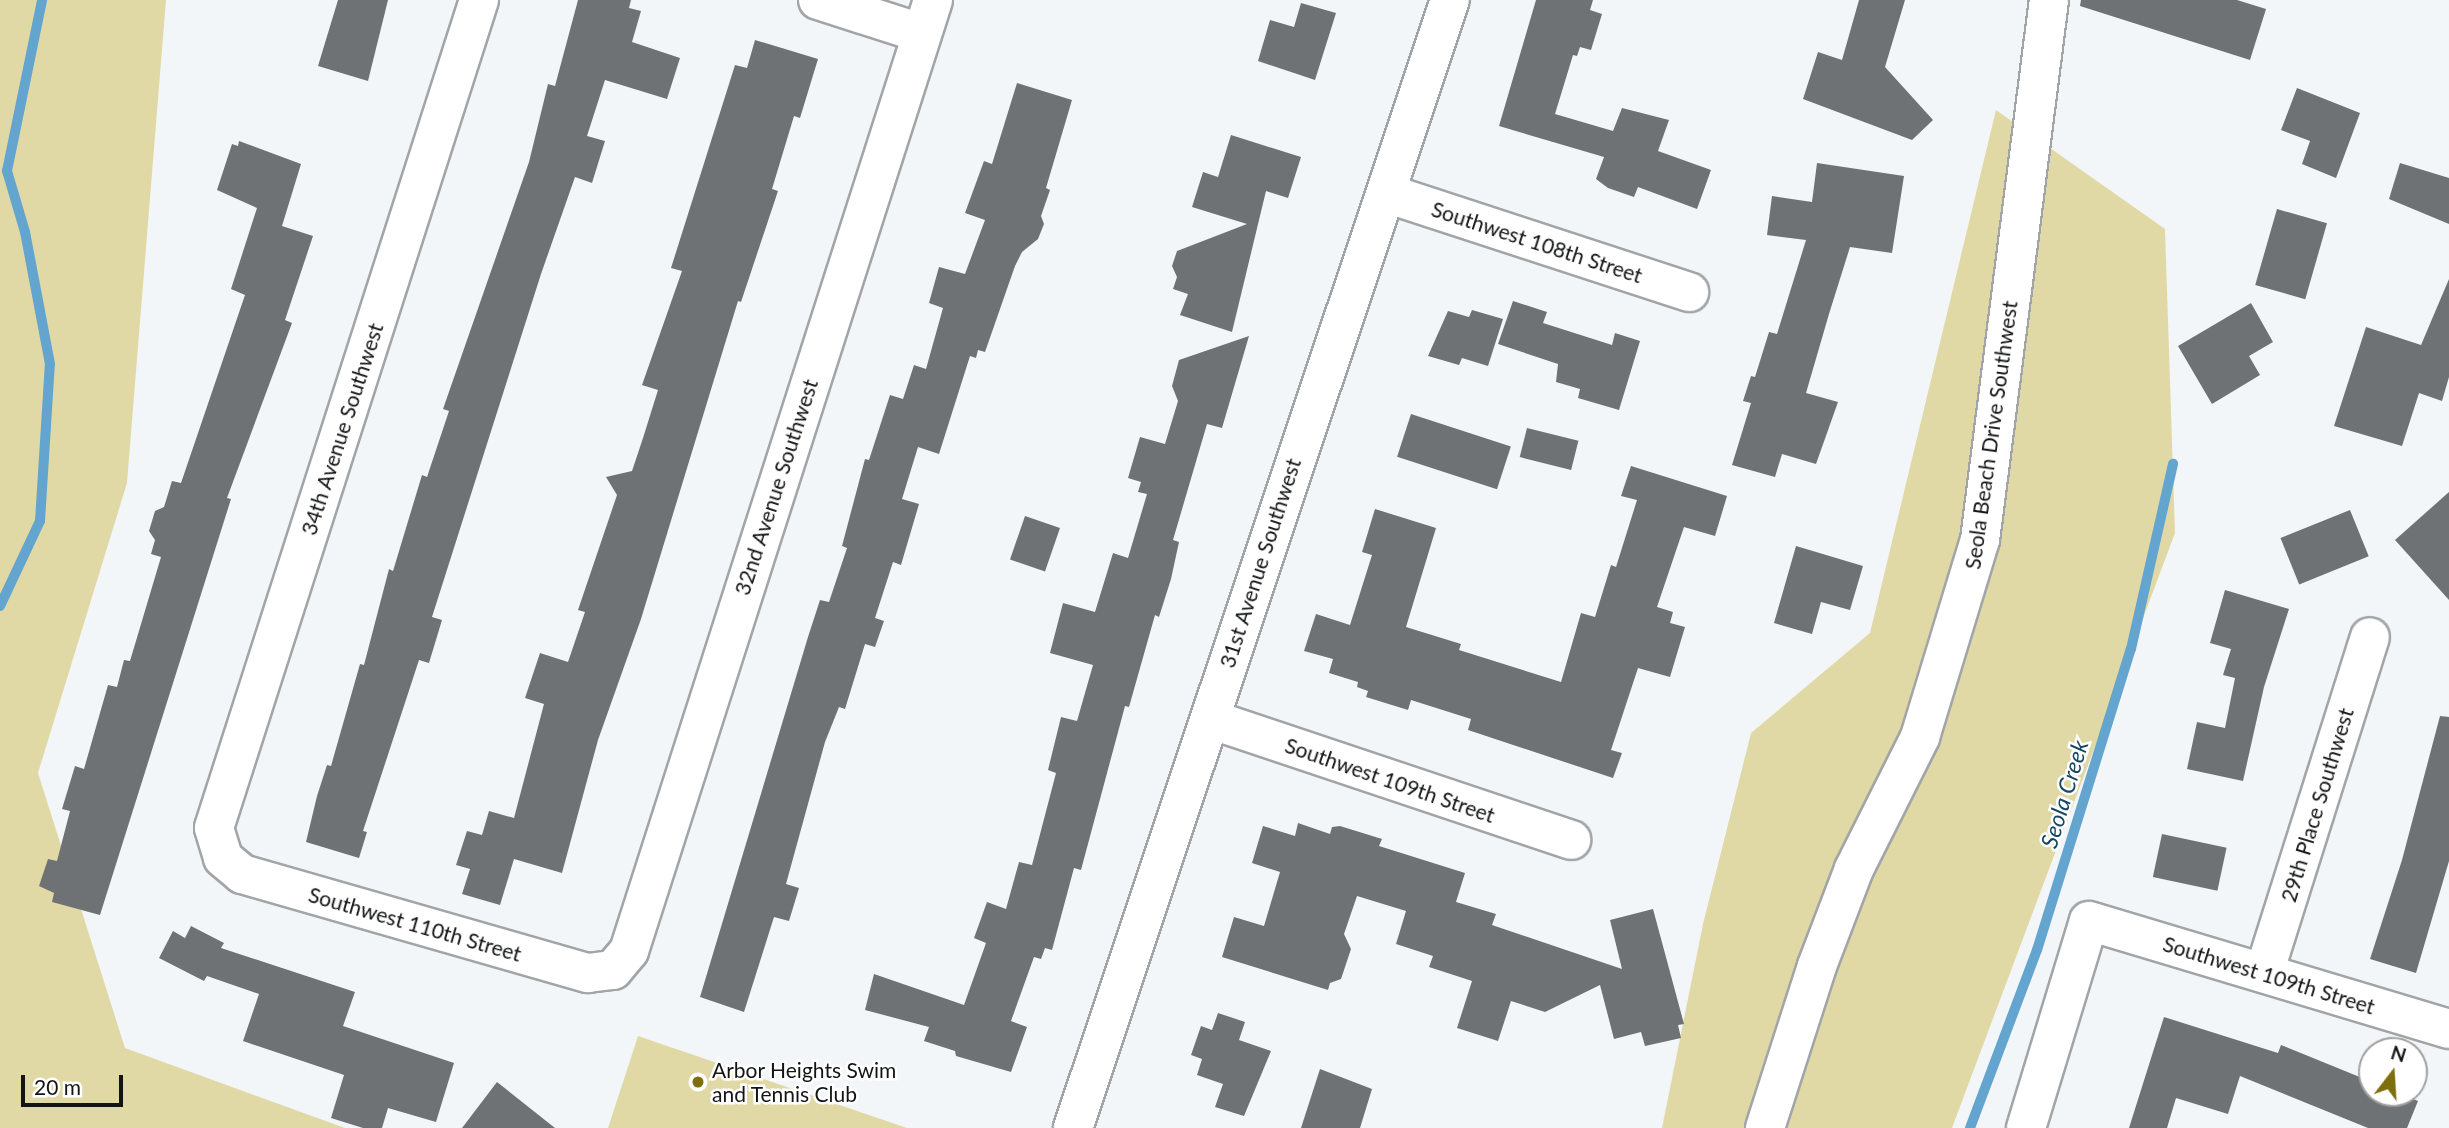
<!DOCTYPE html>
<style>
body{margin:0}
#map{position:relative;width:2449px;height:1128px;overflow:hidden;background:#f3f6f8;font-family:Lato,sans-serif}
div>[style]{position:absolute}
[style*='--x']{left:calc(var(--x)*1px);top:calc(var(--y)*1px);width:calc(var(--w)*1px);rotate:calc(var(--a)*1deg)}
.green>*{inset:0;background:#e1d9a5}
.stream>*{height:10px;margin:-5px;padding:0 5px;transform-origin:5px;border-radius:5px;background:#63a5ce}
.building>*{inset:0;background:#6f7274;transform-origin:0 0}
.roads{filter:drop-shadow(2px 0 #a2a5a7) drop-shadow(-2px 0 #a2a5a7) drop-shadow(0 2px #a2a5a7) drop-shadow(0 -2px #a2a5a7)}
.minor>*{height:38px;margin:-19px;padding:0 19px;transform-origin:19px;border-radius:19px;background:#fff}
.dots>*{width:19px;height:19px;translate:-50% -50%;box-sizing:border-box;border:4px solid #fff;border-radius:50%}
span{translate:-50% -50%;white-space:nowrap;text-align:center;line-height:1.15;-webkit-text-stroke:5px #fff;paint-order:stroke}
.street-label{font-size:21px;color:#131414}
.poi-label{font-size:21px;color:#131414}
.left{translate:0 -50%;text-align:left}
.water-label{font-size:23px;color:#134764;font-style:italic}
.north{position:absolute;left:2358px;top:1037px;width:70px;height:70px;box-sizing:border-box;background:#fff;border:2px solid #a1a1a1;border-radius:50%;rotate:17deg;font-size:19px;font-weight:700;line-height:28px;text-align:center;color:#131414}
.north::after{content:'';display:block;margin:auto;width:24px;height:32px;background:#7c6f0c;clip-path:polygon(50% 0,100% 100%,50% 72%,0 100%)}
.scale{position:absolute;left:21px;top:1075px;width:102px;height:32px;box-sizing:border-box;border:4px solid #131414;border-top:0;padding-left:9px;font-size:21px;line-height:24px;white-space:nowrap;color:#131414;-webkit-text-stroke:5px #fff;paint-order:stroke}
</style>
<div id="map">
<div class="green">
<div style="clip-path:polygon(0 0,166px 0,127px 483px,38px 773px,125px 1048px,345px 1128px,0 1128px)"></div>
<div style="clip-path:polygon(1996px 110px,2165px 229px,2175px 533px,1952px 1128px,1662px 1128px,1703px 924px,1751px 733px,1870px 633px)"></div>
<div style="clip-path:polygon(638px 1036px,907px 1128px,608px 1128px)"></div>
</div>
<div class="stream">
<div style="--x:0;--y:606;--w:94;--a:-64.8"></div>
<div style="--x:40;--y:521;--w:157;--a:-86.4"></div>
<div style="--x:50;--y:364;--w:134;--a:-100.7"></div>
<div style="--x:25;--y:232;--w:64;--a:-106.4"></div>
<div style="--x:7;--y:171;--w:175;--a:-78.4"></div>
<div style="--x:1970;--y:1128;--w:190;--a:-69.4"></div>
<div style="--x:2037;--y:950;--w:315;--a:-72.7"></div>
<div style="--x:2131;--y:649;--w:190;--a:-77.2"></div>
</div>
<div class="building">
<div style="clip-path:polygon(338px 0,388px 0,368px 81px,318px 66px)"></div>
<div style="clip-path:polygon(578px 0,631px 0,629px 8px,641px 11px,632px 42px,680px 58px,667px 99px,605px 80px,587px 136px,605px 141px,592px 183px,575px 177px,541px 274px,432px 617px,442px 620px,429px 663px,419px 660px,363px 831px,367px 832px,359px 858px,306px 842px,317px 796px,327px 765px,331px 766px,360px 664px,364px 665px,389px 569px,393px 571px,422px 475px,427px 477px,449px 411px,443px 409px,529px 162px,548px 84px,555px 86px)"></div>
<div style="clip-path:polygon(1536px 0,1593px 0,1590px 10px,1602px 14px,1591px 50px,1580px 47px,1577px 56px,1573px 55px,1555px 114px,1613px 131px,1622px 108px,1669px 120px,1658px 151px,1711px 170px,1697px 209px,1638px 187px,1634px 197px,1608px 188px,1596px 179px,1604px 157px,1499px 126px)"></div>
<div style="clip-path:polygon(1859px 0,1905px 0,1885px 67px,1933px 120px,1912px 140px,1803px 99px,1818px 52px,1842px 60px)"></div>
<div style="clip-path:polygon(2081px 0,2237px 0,2266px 9px,2250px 60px,2080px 6px)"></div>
<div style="clip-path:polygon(1301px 3px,1336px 13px,1315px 80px,1258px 61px,1270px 20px,1294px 27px)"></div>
<div style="clip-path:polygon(755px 40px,818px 59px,800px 118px,794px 116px,772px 189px,778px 191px,741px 302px,738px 301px,641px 619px,598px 740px,562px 873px,514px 859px,500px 905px,462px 894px,470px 869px,456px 865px,467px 831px,482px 835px,489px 811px,514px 818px,544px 704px,525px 698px,540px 653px,568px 662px,585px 612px,578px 610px,617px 495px,606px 477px,632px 471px,643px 438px,658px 390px,642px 385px,682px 271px,671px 268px,735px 65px,747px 68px)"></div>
<div style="clip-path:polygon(1017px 83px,1072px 100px,1046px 188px,1050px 190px,1041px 216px,1044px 224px,1038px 239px,1022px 252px,1015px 266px,985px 352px,978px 350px,976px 358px,970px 356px,939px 454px,918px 447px,902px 499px,919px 504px,901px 565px,893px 562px,875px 618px,884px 621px,875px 647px,865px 644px,845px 709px,839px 707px,825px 742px,786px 884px,799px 888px,789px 921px,774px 917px,744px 1012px,700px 997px,808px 637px,820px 600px,829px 602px,847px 548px,842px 546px,865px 459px,869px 460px,890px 395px,903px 399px,914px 365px,926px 369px,943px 308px,929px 303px,939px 267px,965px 274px,985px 220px,965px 213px,984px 161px,992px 164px)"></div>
<div style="clip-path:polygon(2297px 88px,2360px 113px,2336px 178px,2302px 164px,2310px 141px,2281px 130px)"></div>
<div style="clip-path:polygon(1231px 135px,1301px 157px,1288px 198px,1266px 191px,1232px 332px,1180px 315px,1188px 294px,1173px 289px,1177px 277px,1172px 266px,1177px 251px,1247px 224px,1192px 207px,1203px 172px,1218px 177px)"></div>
<div style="clip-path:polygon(239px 141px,301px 164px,282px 226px,313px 236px,285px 320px,292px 323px,227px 498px,231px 499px,100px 915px,52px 902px,54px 893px,39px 886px,48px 859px,57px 861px,70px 811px,62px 809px,75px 766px,84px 769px,108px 685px,117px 687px,124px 660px,130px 661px,161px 557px,151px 554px,155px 540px,149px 531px,155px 511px,164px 507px,172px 481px,181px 483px,245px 295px,231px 289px,257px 208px,217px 190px,232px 144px,238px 146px)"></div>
<div style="clip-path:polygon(1817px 163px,1904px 176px,1892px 253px,1850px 247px,1829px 314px,1806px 393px,1838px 402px,1816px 464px,1782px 454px,1775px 477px,1732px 465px,1751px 403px,1743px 401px,1751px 376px,1755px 377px,1769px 332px,1777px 334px,1806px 240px,1767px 235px,1772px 196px,1812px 202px)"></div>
<div style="clip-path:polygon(2400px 163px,2449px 178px,2449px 224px,2389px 199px)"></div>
<div style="left:2277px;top:209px;width:52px;height:79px;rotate:16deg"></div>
<div style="clip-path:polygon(2449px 279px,2449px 377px,2442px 401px,2419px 393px,2402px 446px,2334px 426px,2366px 327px,2421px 345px)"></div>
<div style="clip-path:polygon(1513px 301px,1547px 312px,1543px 323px,1612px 345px,1615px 333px,1640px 341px,1619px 410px,1578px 398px,1580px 389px,1556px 382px,1558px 364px,1498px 344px)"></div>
<div style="clip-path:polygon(2251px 303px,2273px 342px,2249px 356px,2260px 375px,2212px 404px,2178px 346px)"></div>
<div style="clip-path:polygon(1472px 310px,1503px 319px,1488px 366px,1462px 358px,1459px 365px,1428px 356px,1448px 311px,1469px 317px)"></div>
<div style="clip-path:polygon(1249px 336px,1222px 428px,1207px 424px,1173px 540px,1179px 542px,1171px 579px,1159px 617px,1155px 615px,1129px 707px,1125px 706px,1081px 870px,1074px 868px,1052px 950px,1045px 948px,1041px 959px,1034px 957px,1011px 1021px,1027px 1027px,1011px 1072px,956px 1056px,955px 1051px,924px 1041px,929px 1027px,865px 1010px,874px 974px,964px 1005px,986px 943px,974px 938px,987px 902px,1006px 909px,1019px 862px,1032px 865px,1056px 773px,1048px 770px,1061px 717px,1077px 721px,1093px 665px,1050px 653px,1063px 603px,1095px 612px,1113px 553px,1128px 558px,1147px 494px,1138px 492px,1141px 482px,1128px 478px,1140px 437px,1165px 444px,1178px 401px,1172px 386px,1179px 360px)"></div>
<div style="left:1411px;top:414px;width:105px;height:45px;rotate:18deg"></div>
<div style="left:1527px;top:428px;width:53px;height:30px;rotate:14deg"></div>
<div style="clip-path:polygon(1631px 466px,1727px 496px,1715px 536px,1684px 527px,1657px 607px,1673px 612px,1670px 623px,1685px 627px,1670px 677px,1638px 668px,1611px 750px,1622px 753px,1613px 778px,1468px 730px,1471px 719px,1411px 700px,1408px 710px,1366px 697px,1368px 691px,1357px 687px,1358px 682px,1329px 673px,1333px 659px,1304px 651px,1316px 614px,1350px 625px,1372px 555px,1362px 552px,1375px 509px,1436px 528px,1406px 627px,1461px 644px,1459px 650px,1561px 682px,1581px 613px,1595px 617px,1611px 565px,1616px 567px,1637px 500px,1621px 496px)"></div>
<div style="clip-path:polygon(2449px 492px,2449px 600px,2395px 540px)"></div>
<div style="left:2350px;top:510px;width:50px;height:75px;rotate:68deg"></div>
<div style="left:1025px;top:516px;width:37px;height:46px;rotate:19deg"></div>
<div style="clip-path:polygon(1796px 546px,1863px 566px,1850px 610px,1821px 602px,1812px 634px,1774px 623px)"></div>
<div style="clip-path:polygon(2225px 590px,2289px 609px,2264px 687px,2243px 781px,2187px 769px,2197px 722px,2225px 728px,2235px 678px,2223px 675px,2231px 649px,2210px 643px)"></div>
<div style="clip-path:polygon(2440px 716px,2449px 717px,2449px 861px,2416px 973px,2370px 959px,2402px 860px)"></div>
<div style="clip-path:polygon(1298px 823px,1330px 834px,1332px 827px,1340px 826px,1382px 839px,1379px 846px,1465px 873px,1456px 902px,1496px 914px,1492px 925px,1622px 969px,1610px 920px,1653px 909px,1684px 1024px,1678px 1025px,1681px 1038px,1645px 1046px,1641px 1032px,1614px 1039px,1600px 985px,1545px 1012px,1511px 1001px,1498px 1041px,1457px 1028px,1472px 981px,1429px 967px,1433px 956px,1396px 944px,1406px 911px,1357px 896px,1344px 934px,1351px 949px,1341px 979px,1330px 983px,1328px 990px,1222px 957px,1234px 917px,1264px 926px,1280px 872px,1252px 863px,1263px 826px,1295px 836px)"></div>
<div style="left:2162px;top:834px;width:66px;height:44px;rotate:12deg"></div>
<div style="clip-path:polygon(191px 926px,224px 943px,221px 948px,355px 992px,343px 1026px,454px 1063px,436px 1122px,388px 1108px,382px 1128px,363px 1128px,331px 1118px,344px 1075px,243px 1041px,259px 994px,207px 976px,204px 981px,159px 958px,173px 931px,185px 938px)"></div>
<div style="clip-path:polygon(1218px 1013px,1245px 1022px,1239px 1040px,1271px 1051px,1244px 1116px,1215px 1107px,1223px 1084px,1197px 1075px,1202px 1059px,1191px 1055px,1201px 1026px,1212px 1030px)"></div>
<div style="clip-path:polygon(2164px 1017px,2278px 1053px,2281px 1045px,2372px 1082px,2372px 1093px,2399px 1093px,2418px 1101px,2407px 1128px,2368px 1128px,2240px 1076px,2228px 1114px,2176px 1098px,2167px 1128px,2129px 1128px)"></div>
<div style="clip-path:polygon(1320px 1069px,1372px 1089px,1360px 1128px,1301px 1128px)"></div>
<div style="clip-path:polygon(497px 1082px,555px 1128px,462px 1128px)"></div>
</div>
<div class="roads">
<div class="minor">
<div style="--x:479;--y:0;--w:869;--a:107.75"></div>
<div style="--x:214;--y:828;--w:31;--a:73"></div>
<div style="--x:223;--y:858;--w:25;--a:40"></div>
<div style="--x:242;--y:874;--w:360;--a:16"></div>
<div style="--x:588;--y:973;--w:25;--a:-7"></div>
<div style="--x:613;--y:970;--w:25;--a:-50"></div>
<div style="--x:629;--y:951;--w:998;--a:-72.27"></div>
<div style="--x:818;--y:0;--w:108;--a:17.8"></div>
<div style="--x:1386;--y:193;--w:319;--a:18.1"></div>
<div style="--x:1210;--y:719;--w:381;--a:18.5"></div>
<div style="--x:2264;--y:973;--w:352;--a:-72.5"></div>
<div style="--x:1073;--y:1128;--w:1189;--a:-71.52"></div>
<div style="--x:1765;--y:1128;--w:170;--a:-72.2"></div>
<div style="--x:1817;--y:966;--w:104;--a:-69.1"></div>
<div style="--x:1854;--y:869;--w:148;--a:-63.4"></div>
<div style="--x:1920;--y:737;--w:206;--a:-73.1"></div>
<div style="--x:1980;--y:540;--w:544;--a:-82.72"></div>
<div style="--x:2026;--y:1128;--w:216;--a:-73.1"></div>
<div style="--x:2089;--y:921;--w:376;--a:16.7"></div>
</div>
</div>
<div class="dots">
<div style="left:698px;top:1082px;background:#7c6f0c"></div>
</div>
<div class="street-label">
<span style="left:1537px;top:242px;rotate:18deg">Southwest 108th Street</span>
<span style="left:342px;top:429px;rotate:-72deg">34th Avenue Southwest</span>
<span style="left:1991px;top:435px;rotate:-82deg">Seola Beach Drive Southwest</span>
<span style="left:776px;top:487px;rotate:-72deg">32nd Avenue Southwest</span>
<span style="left:1260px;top:563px;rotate:-72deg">31st Avenue Southwest</span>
<span style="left:1390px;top:780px;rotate:19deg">Southwest 109th Street</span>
<span style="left:2317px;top:805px;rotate:-73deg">29th Place Southwest</span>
<span style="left:415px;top:924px;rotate:16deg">Southwest 110th Street</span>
<span style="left:2269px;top:975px;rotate:17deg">Southwest 109th Street</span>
</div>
<div class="poi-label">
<span class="left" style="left:712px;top:1082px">Arbor Heights Swim<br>and Tennis Club</span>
</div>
<div class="water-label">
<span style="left:2064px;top:794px;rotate:-73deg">Seola Creek</span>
</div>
<div class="north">N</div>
<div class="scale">20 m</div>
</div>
